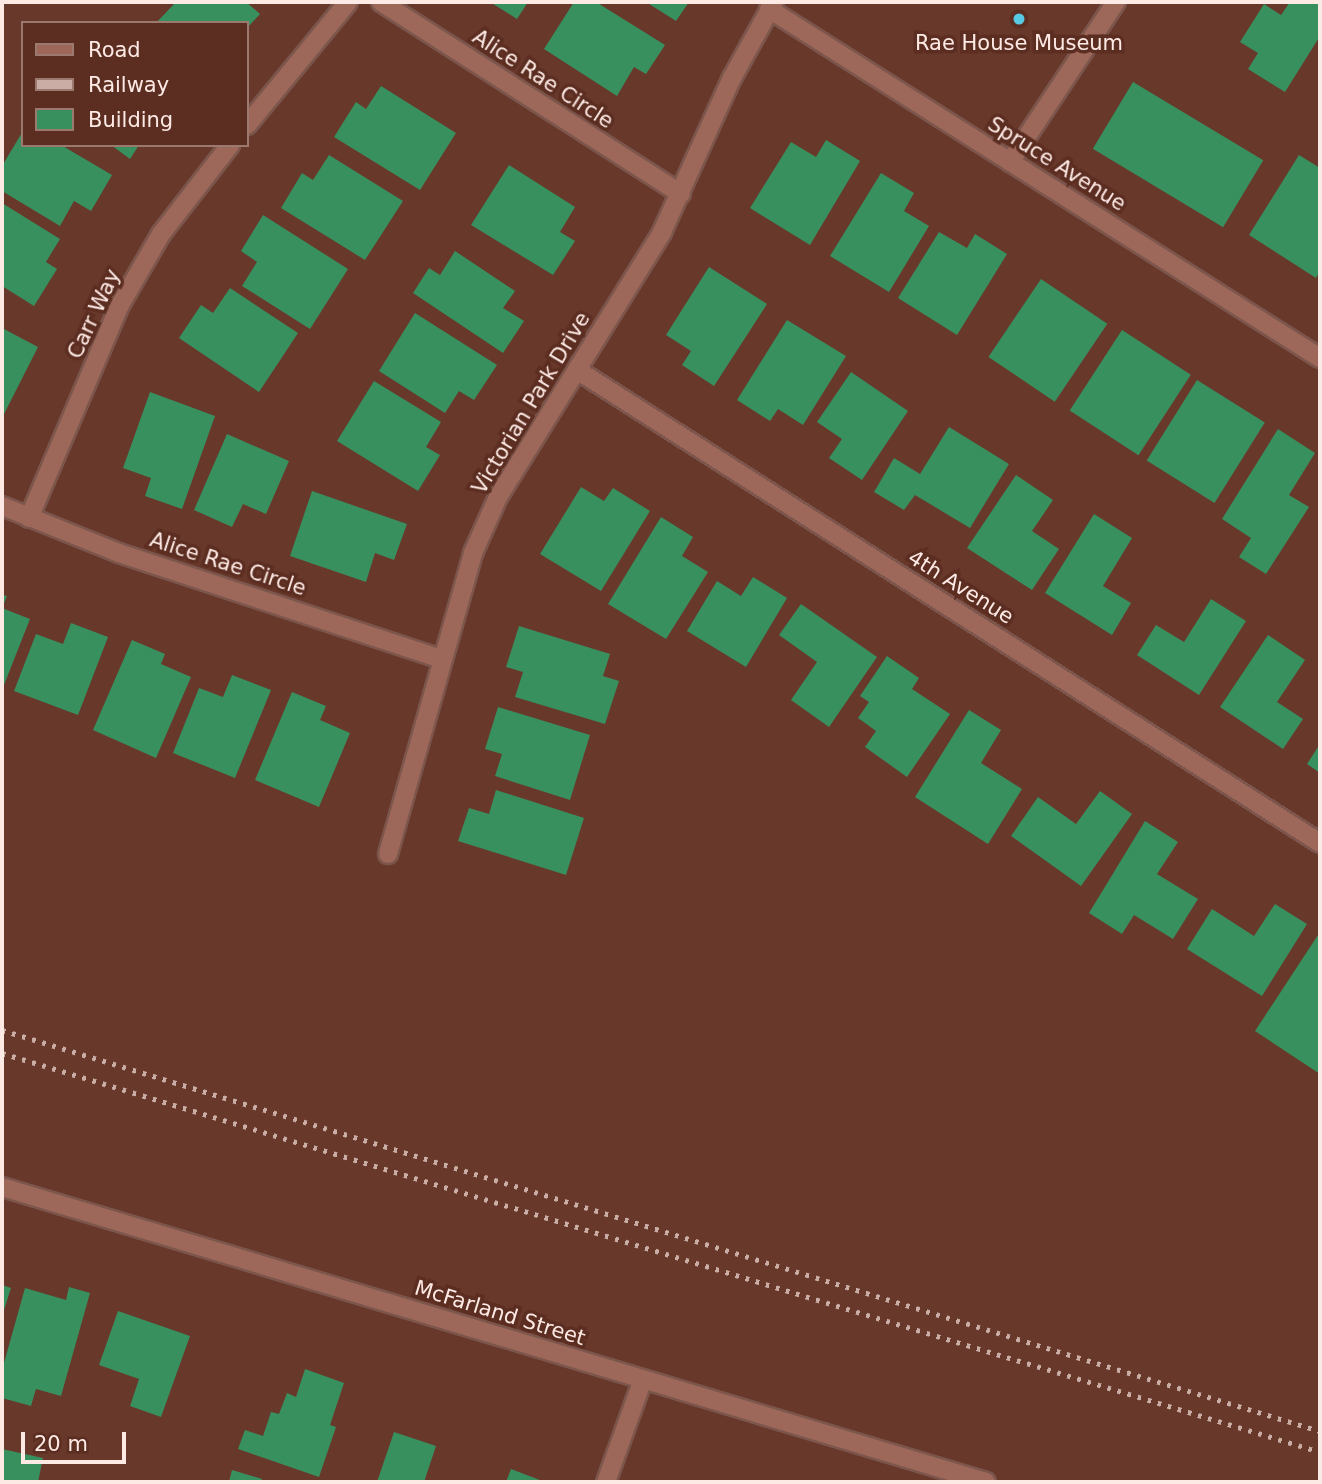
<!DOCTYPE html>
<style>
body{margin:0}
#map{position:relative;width:1322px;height:1484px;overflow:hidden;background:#68382b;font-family:"DejaVu Sans",sans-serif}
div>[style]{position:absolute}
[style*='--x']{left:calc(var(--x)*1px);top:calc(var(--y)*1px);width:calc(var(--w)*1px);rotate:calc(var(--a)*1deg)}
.building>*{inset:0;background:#38905f;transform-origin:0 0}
.roads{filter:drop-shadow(2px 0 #7c564c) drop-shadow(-2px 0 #7c564c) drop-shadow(0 2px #7c564c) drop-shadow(0 -2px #7c564c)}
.service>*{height:18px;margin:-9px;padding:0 9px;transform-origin:9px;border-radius:9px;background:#9d6859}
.minor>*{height:18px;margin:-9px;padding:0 9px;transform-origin:9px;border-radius:9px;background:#9d6859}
.rail>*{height:5px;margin-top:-2.5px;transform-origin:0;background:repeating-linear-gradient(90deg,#caada5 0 3.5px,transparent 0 10.5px)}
.dots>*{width:19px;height:19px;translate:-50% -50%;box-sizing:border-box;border:4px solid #5c2d21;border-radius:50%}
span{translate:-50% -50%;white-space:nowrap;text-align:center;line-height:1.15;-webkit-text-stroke:7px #5c2d21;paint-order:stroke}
.poi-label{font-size:21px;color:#fdeae5}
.street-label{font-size:21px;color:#fdeae5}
.frame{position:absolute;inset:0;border:4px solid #fdeae5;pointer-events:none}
.legend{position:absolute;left:21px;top:21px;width:228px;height:126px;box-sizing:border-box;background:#5c2d21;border:2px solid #9c796f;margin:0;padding:9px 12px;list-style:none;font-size:21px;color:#fdeae5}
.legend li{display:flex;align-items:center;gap:14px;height:35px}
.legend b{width:35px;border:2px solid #9c796f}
.scale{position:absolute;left:21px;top:1432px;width:105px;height:32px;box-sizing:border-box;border:4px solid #fdeae5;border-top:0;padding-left:9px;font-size:21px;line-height:24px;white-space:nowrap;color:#fdeae5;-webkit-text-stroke:5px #5c2d21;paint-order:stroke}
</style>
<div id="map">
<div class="building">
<div style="clip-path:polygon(176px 2px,246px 2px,260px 14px,247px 28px,247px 23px,156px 23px)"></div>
<div style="clip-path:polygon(490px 2px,528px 2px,517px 19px)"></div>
<div style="clip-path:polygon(574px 2px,596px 2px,665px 45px,646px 74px,634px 67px,617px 96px,544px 49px)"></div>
<div style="clip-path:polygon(646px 2px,689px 2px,676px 21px)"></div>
<div style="clip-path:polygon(1290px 2px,1320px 2px,1320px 36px,1285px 92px,1248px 69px,1258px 53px,1240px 42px,1264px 4px,1281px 15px)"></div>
<div style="left:1133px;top:82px;width:152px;height:78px;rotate:31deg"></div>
<div style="clip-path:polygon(381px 86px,456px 133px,420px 190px,334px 137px,356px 102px,366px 109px)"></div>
<div style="clip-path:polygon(23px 131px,23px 145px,61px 145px,112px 175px,91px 211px,74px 201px,60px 226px,2px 191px,2px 166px)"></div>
<div style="clip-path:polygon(826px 140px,860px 161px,810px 245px,750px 208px,791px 142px,816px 157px)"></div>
<div style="clip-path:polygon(111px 145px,139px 145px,130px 159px)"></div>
<div style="clip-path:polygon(329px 155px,403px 201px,365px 260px,281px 208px,302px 173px,313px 180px)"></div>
<div style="clip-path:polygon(1299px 155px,1320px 168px,1320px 271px,1316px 278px,1249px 235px)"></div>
<div style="clip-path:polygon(509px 165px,575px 207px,560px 232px,575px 241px,553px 275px,471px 225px)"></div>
<div style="clip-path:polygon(881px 173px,914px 193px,904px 211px,929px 226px,889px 292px,830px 256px)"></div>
<div style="clip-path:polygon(2px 203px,60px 239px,46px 262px,57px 269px,34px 306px,2px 286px)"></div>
<div style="clip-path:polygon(263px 215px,348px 269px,310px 329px,242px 286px,257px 262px,241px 251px)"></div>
<div style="clip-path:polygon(939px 232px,967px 248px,975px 234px,1007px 254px,957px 335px,898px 298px)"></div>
<div style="clip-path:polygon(455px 251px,515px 291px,503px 308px,524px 321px,503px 353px,413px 293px,429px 268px,440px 275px)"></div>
<div style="clip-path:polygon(709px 267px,767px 304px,714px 386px,682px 365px,691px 351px,666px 335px)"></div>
<div style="left:1041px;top:279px;width:80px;height:94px;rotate:34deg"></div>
<div style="clip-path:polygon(230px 288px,298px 333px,259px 392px,179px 338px,201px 305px,213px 313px)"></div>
<div style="clip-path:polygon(415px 313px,497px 365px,474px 400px,459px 391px,445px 413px,379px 371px)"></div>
<div style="clip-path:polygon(787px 320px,846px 356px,803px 425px,778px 409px,770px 421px,737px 400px)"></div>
<div style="clip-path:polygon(2px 328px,38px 347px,2px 418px)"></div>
<div style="left:1122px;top:330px;width:82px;height:96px;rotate:33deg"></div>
<div style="clip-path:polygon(851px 372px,908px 411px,862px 480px,829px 458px,842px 439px,817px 422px)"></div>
<div style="left:1197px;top:380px;width:80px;height:95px;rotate:32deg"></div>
<div style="clip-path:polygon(374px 381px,441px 422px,426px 447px,440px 455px,418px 491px,337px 441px)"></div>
<div style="clip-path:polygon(150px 392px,215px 416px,182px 509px,145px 496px,151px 478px,123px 468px)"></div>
<div style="clip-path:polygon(949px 427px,1009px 464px,970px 528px,915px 495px,904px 510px,874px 492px,894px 458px,920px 474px)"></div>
<div style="clip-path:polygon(1278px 429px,1315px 453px,1289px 495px,1309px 507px,1266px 574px,1239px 557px,1251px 538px,1222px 519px)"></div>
<div style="clip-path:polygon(227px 434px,289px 461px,266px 514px,243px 504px,232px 527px,194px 510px)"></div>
<div style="clip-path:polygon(1016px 475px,1053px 500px,1032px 531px,1059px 549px,1032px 590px,967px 548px)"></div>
<div style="clip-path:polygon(581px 487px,604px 501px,613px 488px,650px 511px,601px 591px,540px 554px)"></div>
<div style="clip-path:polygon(312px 491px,407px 524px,394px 560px,375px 553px,366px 582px,290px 556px)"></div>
<div style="clip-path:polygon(1094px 514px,1132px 538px,1103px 586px,1131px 603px,1112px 635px,1045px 593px)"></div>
<div style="clip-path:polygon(661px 517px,693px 537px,682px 556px,708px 572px,666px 639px,608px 604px)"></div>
<div style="clip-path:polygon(753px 577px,787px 598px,746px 667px,687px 631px,717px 581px,741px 596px)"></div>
<div style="clip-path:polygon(2px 595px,7px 596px,2px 608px,30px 619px,2px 690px)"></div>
<div style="clip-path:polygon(1211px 599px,1246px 621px,1199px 695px,1137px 655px,1156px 625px,1184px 642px)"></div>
<div style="clip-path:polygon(801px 604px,877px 657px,829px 727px,791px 700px,817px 662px,779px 635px)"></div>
<div style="clip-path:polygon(71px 623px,108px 637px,78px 715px,14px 691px,36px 634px,63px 644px)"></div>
<div style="clip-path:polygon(519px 626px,610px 654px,603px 676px,619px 681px,605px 724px,515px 697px,523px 672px,506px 667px)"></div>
<div style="clip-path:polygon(1268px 635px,1305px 660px,1277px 702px,1303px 719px,1283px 749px,1220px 707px)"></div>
<div style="clip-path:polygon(132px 640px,165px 654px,161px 664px,191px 677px,156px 758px,93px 730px)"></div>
<div style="clip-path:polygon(887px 656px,919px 678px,912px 689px,950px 714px,907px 777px,865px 747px,876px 731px,858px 718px,869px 702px,860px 696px)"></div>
<div style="clip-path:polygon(232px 675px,271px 690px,235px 778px,173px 753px,199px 688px,223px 697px)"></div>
<div style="clip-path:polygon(292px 692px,326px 706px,320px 720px,350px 733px,319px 807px,255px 780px)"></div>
<div style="clip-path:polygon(498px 707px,590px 735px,570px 800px,495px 776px,502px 754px,485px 749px)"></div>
<div style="clip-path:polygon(969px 710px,1001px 730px,981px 763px,1022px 789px,988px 844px,915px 797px)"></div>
<div style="clip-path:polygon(1320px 744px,1320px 773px,1307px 764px)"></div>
<div style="clip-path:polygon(496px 790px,584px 818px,566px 875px,458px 841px,469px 808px,489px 814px)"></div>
<div style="clip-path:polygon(1100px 791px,1132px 814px,1081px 886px,1011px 836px,1038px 797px,1076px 824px)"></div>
<div style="clip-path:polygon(1145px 821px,1178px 842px,1157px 874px,1198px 899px,1173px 939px,1134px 915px,1122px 934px,1089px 913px)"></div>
<div style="clip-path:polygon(1275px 904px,1307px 924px,1262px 996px,1187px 949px,1212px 909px,1254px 936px)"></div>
<div style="clip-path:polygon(1318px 935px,1320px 936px,1320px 1074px,1255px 1031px)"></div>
<div style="clip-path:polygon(2px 1285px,11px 1288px,2px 1316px)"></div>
<div style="clip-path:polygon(69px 1287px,90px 1293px,61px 1396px,36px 1389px,31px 1406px,2px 1398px,2px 1370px,25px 1288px,66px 1300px)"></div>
<div style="clip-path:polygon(118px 1311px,190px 1336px,161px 1417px,130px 1406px,139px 1379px,99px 1365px)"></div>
<div style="clip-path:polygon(305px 1369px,344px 1383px,330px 1425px,336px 1427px,319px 1477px,238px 1449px,245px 1430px,263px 1436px,271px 1412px,279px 1414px,287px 1393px,296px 1397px)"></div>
<div style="clip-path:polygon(394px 1432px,436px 1446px,424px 1482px,377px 1482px)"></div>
<div style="clip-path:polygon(2px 1449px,43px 1458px,38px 1482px,2px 1481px)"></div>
<div style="clip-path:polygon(511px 1469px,545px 1482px,506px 1482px)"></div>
<div style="clip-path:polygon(232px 1470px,262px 1479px,261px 1482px,229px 1482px)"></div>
</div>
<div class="roads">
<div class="service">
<div style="--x:1010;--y:162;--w:192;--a:-56.5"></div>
<div style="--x:606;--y:1482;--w:109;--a:-70.2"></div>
</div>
<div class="minor">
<div style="--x:381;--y:2;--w:356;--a:32.6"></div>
<div style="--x:769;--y:9;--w:652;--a:32.35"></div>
<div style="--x:247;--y:125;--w:159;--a:-50.6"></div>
<div style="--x:577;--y:370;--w:881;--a:32.48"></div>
<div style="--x:2;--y:506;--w:126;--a:21.9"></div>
<div style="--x:119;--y:553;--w:340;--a:18.2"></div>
<div style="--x:29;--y:518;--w:232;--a:-66.9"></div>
<div style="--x:120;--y:305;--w:82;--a:-60"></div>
<div style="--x:161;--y:234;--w:113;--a:-52.2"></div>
<div style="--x:388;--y:854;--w:313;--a:-74.2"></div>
<div style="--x:473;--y:553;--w:61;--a:-65.9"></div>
<div style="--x:498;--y:497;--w:312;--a:-58.2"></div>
<div style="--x:662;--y:232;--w:169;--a:-65.6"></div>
<div style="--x:732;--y:78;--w:87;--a:-61.1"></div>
<div style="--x:2;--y:1187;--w:1027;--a:16.69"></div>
</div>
</div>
<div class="rail">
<div style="--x:2;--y:1030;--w:1378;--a:16.92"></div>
<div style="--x:2;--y:1053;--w:1377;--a:16.84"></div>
</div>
<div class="dots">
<div style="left:1019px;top:19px;background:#58c9e3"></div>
</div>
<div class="poi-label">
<span style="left:1019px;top:43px">Rae House Museum</span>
</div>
<div class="street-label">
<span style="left:543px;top:79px;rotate:33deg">Alice Rae Circle</span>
<span style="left:1057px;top:164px;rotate:32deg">Spruce Avenue</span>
<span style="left:94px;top:314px;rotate:-65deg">Carr Way</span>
<span style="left:531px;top:403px;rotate:-59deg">Victorian Park Drive</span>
<span style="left:228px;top:564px;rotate:18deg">Alice Rae Circle</span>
<span style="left:961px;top:587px;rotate:32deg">4th Avenue</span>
<span style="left:500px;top:1313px;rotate:17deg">McFarland Street</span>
</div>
<div class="frame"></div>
<ul class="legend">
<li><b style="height:9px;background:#9d6859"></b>Road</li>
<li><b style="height:9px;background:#caada5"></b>Railway</li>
<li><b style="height:19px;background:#38905f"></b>Building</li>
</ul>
<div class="scale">20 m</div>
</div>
